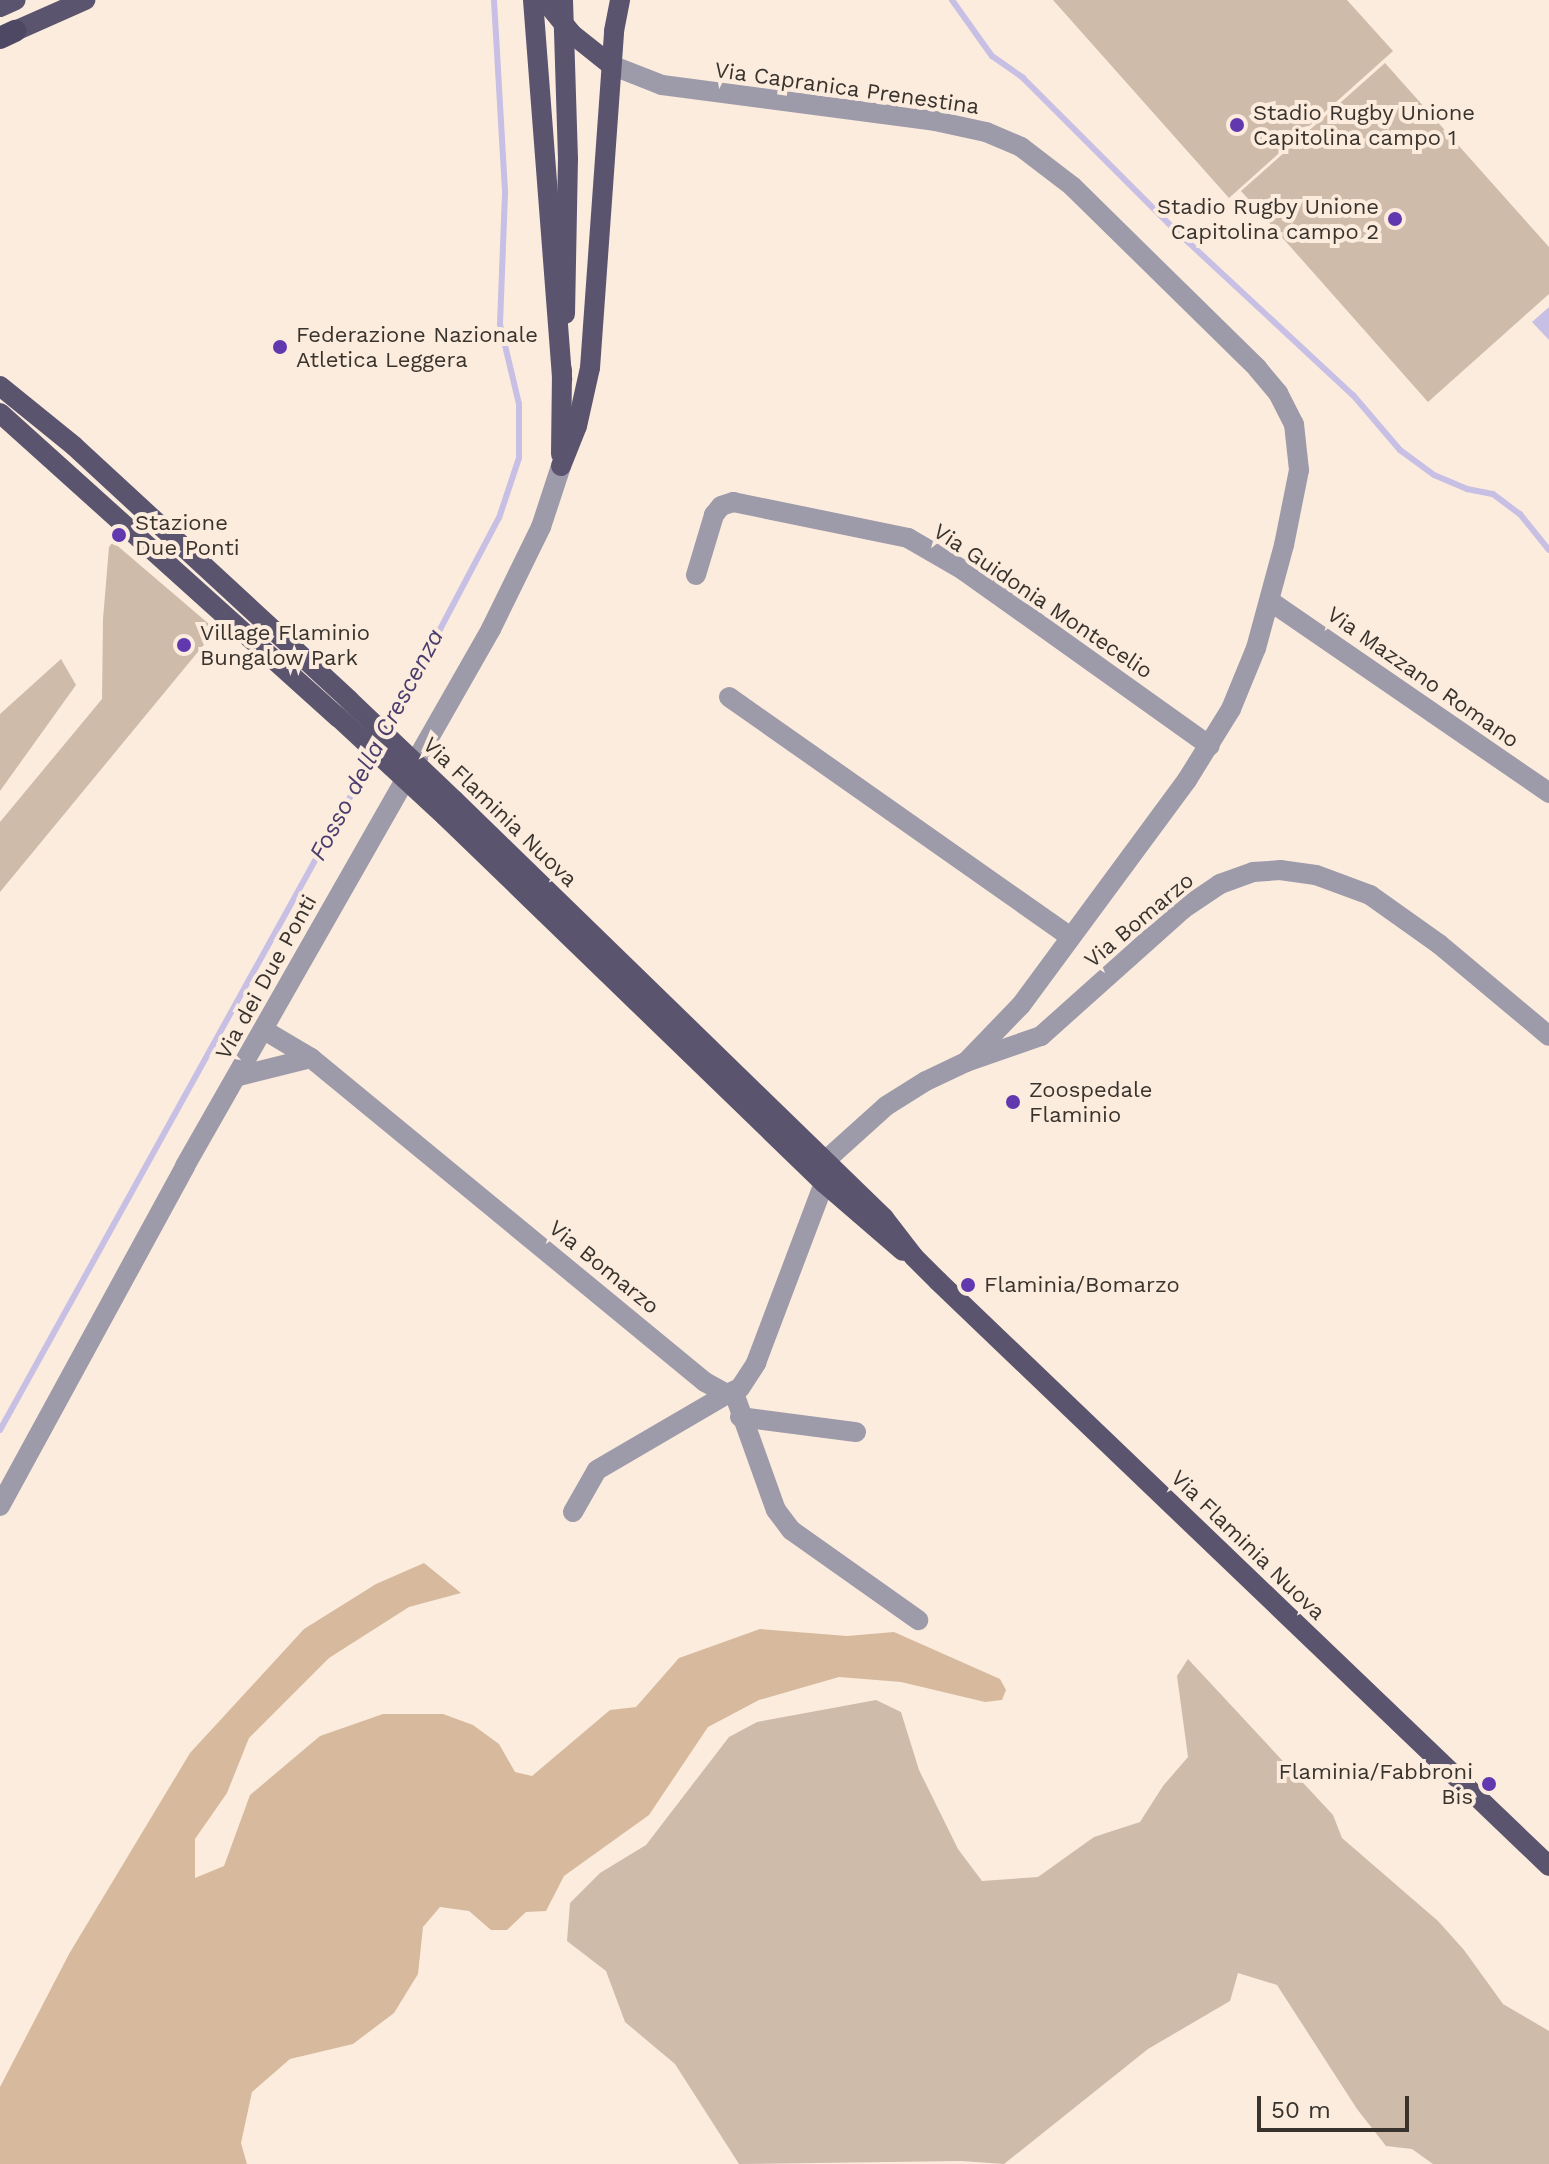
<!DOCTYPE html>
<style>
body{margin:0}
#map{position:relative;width:1549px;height:2164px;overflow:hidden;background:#fcecde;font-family:"Work Sans",sans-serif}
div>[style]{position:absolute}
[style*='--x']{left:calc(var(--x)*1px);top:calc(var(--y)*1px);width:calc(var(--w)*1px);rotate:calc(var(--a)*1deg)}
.green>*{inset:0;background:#cebbaa}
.forest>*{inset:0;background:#d7ba9d}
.water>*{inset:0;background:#c7bfe4}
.stream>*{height:6px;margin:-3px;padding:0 3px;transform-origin:3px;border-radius:3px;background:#c7bfe4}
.minor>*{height:20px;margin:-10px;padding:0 10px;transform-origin:10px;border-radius:10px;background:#9d9aaa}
.tertiary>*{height:20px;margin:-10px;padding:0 10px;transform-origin:10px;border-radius:10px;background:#9d9aaa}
.primary>*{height:20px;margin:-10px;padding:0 10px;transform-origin:10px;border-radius:10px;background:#5a546f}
.trunk>*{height:22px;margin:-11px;padding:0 11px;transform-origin:11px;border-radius:11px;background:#4e4864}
.primary-bridge>*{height:20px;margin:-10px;padding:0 10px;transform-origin:10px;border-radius:10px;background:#5a546f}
.dots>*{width:22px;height:22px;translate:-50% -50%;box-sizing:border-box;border:4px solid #fcecde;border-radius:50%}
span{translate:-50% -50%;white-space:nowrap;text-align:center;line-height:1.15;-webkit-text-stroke:8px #fcecde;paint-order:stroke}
.street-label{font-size:22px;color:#39332d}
.poi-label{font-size:22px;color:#39332d}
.left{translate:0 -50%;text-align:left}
.right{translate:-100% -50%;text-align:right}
.water-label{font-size:24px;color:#4a3d6e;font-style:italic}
.scale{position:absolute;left:1257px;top:2096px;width:152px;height:36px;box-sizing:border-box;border:4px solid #39332d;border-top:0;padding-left:10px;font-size:24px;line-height:28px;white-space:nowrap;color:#39332d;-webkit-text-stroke:6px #fcecde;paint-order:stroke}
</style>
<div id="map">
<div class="green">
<div style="clip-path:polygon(1053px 0,1347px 0,1393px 51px,1229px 198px)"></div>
<div style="clip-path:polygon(1385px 63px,1549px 247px,1549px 294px,1428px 402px,1241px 191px)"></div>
<div style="clip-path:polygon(113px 542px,216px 630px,0 892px,0 822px,102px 699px,103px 619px,109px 547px)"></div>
<div style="clip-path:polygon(61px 659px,76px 685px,0 791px,0 714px)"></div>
<div style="clip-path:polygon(1188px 1659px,1333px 1815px,1342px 1838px,1438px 1921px,1464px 1950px,1503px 2004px,1549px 2031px,1549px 2164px,1433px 2164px,1412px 2149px,1386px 2146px,1357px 2109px,1277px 1985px,1238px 1973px,1230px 2001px,1148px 2049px,1004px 2164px,961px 2161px,739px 2164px,675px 2064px,625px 2022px,606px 1971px,567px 1941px,570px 1903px,600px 1873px,646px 1845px,729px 1737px,757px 1722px,876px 1700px,901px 1712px,919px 1770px,958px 1849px,982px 1881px,1038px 1877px,1094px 1837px,1140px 1822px,1163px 1786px,1188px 1757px,1177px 1676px)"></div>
</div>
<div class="forest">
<div style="clip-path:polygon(424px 1563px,461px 1593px,409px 1607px,329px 1658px,249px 1738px,227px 1793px,195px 1839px,195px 1878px,224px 1866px,250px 1795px,320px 1736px,383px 1714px,443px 1714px,473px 1725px,499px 1744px,515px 1772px,532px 1776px,610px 1710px,636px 1707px,679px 1658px,760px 1629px,847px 1636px,894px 1632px,1000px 1679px,1006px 1690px,1002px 1700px,985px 1702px,901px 1682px,839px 1677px,759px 1700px,708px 1727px,649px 1815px,564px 1876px,546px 1911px,526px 1912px,507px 1930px,491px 1930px,469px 1911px,440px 1907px,423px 1927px,418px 1974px,394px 2013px,353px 2044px,290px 2059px,252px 2092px,241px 2143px,247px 2164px,0 2164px,0 2087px,69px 1954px,190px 1753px,304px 1629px,376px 1584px)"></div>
</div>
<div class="water">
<div style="clip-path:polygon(1549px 307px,1549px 340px,1532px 322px)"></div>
</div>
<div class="stream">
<div style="--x:952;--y:0;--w:69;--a:54.5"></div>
<div style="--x:992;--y:56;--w:38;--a:35"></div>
<div style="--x:1023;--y:78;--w:212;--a:45"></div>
<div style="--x:1173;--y:228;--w:246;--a:42.9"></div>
<div style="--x:1353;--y:395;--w:72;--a:49.5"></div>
<div style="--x:1400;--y:450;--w:42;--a:36.3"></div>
<div style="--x:1434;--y:475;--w:36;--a:23"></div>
<div style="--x:1467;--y:489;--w:26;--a:11"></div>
<div style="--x:1493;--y:494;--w:34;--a:37"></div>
<div style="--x:1520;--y:514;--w:46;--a:51.1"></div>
<div style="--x:387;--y:730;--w:240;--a:-62.2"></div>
<div style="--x:499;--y:518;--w:63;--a:-71.6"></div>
<div style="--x:519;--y:458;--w:54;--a:-90"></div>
<div style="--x:519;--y:404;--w:82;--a:-103.4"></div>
<div style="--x:500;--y:324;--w:133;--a:-87.8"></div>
<div style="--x:505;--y:191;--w:191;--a:-93.3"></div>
<div style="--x:0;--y:1430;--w:773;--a:-61.05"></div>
</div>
<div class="minor">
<div style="--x:611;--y:65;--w:55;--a:21.4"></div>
<div style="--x:662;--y:85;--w:275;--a:7.5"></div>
<div style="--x:935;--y:121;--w:52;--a:12.2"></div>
<div style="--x:986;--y:132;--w:38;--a:23"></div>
<div style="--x:1021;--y:147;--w:64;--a:37.4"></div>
<div style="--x:1072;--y:186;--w:260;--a:44.5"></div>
<div style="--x:1257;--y:368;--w:33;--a:50"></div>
<div style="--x:1278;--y:393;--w:35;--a:63"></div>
<div style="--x:1294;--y:424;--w:46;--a:83.8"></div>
<div style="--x:1299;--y:470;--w:76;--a:101.3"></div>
<div style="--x:1284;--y:545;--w:107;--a:105.2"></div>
<div style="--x:1256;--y:648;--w:66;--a:112.3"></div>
<div style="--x:1231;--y:709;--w:84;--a:121.8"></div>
<div style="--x:1187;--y:780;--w:280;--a:126.4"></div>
<div style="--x:1021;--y:1005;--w:79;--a:134"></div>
<div style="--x:696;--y:575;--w:63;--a:-73.3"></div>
<div style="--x:714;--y:515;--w:11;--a:-52"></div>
<div style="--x:721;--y:506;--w:13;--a:-18"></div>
<div style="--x:733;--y:502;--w:179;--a:11.6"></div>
<div style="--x:908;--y:538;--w:64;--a:30.2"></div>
<div style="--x:963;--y:570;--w:303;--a:35.5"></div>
<div style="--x:1270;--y:601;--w:339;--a:34.5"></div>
<div style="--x:729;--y:697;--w:417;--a:35.1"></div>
<div style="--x:264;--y:1030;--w:55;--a:30.8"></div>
<div style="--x:311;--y:1058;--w:510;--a:39.43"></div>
<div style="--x:705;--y:1382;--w:25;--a:29"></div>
<div style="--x:727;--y:1394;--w:14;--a:-25"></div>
<div style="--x:740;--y:1388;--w:30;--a:-57"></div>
<div style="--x:756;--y:1363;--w:192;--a:-69.3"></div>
<div style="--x:239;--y:1076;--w:74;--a:-14"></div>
<div style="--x:825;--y:1161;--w:82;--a:-42"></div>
<div style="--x:886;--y:1106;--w:47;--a:-32"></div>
<div style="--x:926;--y:1081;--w:44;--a:-25.4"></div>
<div style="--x:966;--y:1062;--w:79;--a:-19.1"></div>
<div style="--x:1041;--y:1036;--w:191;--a:-41.8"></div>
<div style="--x:1183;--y:909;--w:45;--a:-34"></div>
<div style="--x:1220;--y:884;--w:35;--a:-20"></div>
<div style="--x:1253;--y:872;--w:27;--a:-4"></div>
<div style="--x:1280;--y:870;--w:36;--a:8"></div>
<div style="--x:1316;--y:875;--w:58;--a:20.3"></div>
<div style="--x:1370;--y:895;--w:85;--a:35.4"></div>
<div style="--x:1439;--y:944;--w:143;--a:39.9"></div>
<div style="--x:734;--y:1393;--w:124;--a:70.3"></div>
<div style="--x:776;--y:1510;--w:25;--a:53"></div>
<div style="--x:791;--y:1530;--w:156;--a:35.3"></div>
<div style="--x:740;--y:1417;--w:117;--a:7.4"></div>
<div style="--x:573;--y:1512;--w:48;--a:-60.3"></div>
<div style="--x:597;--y:1470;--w:151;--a:-30.3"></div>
</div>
<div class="tertiary">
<div style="--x:0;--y:1506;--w:387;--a:-61.4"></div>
<div style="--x:185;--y:1166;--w:618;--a:-60.32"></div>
<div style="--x:491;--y:629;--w:114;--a:-63.9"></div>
<div style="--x:541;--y:527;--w:64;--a:-71.8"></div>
</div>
<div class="primary">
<div style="--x:533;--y:0;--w:381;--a:85.6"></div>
<div style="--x:544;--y:0;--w:44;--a:50.5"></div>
<div style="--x:572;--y:34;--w:50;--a:38.5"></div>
<div style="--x:0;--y:7;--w:17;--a:-24"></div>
<div style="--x:15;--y:31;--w:77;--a:-23.9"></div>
<div style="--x:565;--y:314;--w:155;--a:-88.9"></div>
<div style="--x:0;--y:386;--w:95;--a:39"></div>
<div style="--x:74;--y:446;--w:374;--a:42.7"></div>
<div style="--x:0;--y:413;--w:455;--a:42"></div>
<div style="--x:561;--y:454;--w:84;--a:-89.3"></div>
<div style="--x:561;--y:466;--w:43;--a:-68.2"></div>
<div style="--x:577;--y:426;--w:59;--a:-77.4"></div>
<div style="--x:590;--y:368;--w:338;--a:-85.9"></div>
<div style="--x:614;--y:31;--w:32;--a:-79"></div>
<div style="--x:454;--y:800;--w:600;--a:44.19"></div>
<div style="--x:884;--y:1218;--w:49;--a:52.4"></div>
<div style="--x:914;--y:1257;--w:34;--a:45"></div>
<div style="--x:938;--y:1281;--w:846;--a:43.75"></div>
<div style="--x:445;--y:816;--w:528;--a:44.08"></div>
<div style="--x:824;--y:1183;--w:104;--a:40.7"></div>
</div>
<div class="trunk">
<div style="--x:0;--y:38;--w:17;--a:-25"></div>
</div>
<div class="primary-bridge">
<div style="--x:563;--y:0;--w:159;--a:88.2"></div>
<div style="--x:349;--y:700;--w:145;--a:43.6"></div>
<div style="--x:338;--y:717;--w:146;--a:42.8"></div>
</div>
<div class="dots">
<div style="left:1237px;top:125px;background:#6238af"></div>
<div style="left:1395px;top:219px;background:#6238af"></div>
<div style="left:280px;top:347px;background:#6238af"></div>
<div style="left:119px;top:535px;background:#6238af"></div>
<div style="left:184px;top:645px;background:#6238af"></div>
<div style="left:1013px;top:1102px;background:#6238af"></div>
<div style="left:968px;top:1285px;background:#6238af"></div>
<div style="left:1489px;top:1784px;background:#6238af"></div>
</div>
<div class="street-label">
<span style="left:847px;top:88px;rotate:8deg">Via Capranica Prenestina</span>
<span style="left:1043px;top:601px;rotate:34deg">Via Guidonia Montecelio</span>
<span style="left:1423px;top:677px;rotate:35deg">Via Mazzano Romano</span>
<span style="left:500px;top:812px;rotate:44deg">Via Flaminia Nuova</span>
<span style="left:1139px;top:920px;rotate:-40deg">Via Bomarzo</span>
<span style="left:266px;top:977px;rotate:-61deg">Via dei Due Ponti</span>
<span style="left:604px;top:1267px;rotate:39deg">Via Bomarzo</span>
<span style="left:1248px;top:1545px;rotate:44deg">Via Flaminia Nuova</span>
</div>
<div class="poi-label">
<span class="left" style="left:1253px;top:125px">Stadio Rugby Unione<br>Capitolina campo 1</span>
<span class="right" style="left:1379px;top:219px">Stadio Rugby Unione<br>Capitolina campo 2</span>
<span class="left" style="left:296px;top:347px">Federazione Nazionale<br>Atletica Leggera</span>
<span class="left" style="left:135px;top:535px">Stazione<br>Due Ponti</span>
<span class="left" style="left:200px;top:645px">Village Flaminio<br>Bungalow Park</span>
<span class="left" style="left:1029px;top:1102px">Zoospedale<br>Flaminio</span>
<span class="left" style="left:984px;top:1285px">Flaminia/Bomarzo</span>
<span class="right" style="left:1473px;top:1784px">Flaminia/Fabbroni<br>Bis</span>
</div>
<div class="water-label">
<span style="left:377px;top:745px;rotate:-62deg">Fosso della Crescenza</span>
</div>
<div class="scale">50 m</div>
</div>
